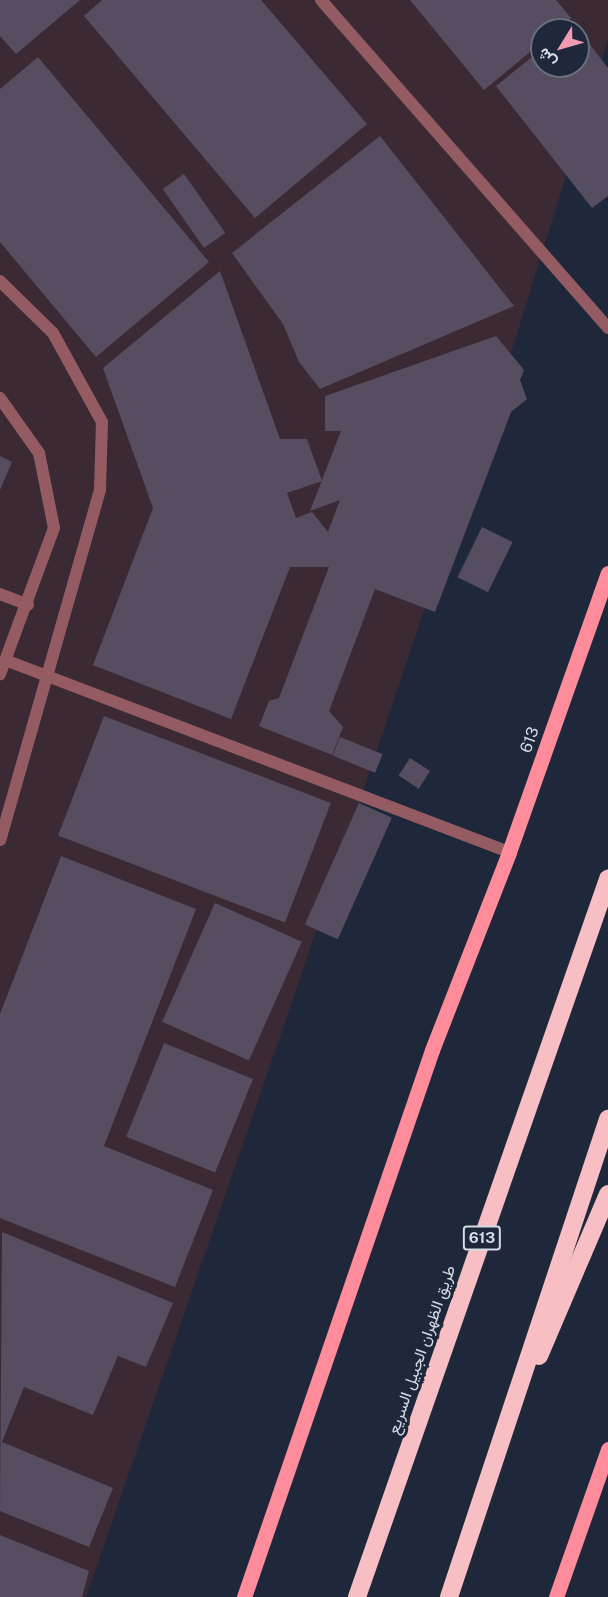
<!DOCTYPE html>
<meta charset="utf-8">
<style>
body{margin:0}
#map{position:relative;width:608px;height:1597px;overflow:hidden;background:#1f283b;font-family:"Public Sans",Vazirmatn,sans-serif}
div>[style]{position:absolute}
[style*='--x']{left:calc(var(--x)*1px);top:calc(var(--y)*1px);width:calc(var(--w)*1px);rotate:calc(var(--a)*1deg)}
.commercial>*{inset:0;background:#3b2a34}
.building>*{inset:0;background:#574d61;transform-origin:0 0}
.minor>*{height:12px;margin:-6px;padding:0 6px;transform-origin:6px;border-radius:6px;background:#945c62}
.primary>*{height:15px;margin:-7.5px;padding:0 7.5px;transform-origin:7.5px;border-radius:7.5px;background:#ff8c9a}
.motorway>*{height:18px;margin:-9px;padding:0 9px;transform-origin:9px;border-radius:9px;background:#f7bec3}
span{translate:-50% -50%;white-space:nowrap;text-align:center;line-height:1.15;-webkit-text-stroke:6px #1f283b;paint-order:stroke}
.shield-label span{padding:2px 4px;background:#1f283b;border:2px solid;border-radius:4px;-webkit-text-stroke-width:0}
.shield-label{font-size:15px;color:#d4dae6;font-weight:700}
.street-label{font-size:16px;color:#d4dae6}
.north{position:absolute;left:530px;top:18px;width:60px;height:60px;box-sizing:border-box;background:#1f283b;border:2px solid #676f7f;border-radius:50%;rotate:233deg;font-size:16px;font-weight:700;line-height:24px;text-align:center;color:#d4dae6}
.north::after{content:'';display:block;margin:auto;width:21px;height:27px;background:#f19ab1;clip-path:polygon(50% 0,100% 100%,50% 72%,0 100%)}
</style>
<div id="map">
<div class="commercial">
<div style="clip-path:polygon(evenodd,0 0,608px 0,608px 40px,516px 337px,292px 1002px,86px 1597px,0 1597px,0 0,542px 30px,578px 30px,578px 66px,542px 66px,542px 30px)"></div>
</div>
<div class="building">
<div style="clip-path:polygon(0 0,80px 0,16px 54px,0 36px)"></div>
<div style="clip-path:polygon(102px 0,261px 0,367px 124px,255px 218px,84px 16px)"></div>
<div style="clip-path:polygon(410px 0,556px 0,571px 18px,556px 30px,542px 30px,542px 42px,484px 90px)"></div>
<div style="clip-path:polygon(574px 24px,608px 68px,608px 196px,592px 208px,496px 86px,542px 49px,542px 66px,578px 66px,578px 30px,567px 30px)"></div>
<div style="clip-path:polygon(38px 57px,209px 262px,96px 357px,0 242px,0 89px)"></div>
<div style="clip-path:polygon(380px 136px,514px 306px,320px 389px,299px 362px,283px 324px,232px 253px)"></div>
<div style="left:184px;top:174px;width:72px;height:26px;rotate:55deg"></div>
<div style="clip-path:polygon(220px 271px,280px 439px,307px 439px,322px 481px,287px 493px,296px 518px,312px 512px,328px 532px,340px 500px,310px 511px,341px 431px,325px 431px,325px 396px,496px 336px,524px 370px,520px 380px,527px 399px,511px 412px,435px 612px,375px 589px,329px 711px,343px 727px,332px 755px,259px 726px,269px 701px,279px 698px,329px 567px,290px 567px,231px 719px,93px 665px,153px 508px,103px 368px)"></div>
<div style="clip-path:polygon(0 456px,12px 462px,0 490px)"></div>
<div style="left:482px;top:527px;width:34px;height:56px;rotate:26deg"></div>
<div style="left:104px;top:716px;width:243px;height:128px;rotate:21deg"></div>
<div style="left:340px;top:737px;width:46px;height:20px;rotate:22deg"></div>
<div style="left:410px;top:758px;width:24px;height:21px;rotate:33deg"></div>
<div style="left:359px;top:803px;width:36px;height:133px;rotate:24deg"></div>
<div style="clip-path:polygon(61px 856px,196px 909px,104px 1146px,213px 1190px,175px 1287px,0 1218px,0 1014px)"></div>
<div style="left:215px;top:903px;width:95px;height:130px;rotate:24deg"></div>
<div style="left:164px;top:1043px;width:96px;height:101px;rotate:22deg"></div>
<div style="clip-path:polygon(2px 1232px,173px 1303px,146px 1367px,118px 1356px,93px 1415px,24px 1387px,2px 1442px,113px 1488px,89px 1547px,0 1511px)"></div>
<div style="clip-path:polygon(0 1535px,89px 1571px,82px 1597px,0 1597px)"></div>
</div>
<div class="minor">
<div style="--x:321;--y:0;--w:436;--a:48.8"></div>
<div style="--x:0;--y:281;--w:74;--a:44.5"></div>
<div style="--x:53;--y:333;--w:102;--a:61.2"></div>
<div style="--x:102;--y:422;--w:68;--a:91.7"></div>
<div style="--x:100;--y:490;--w:364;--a:105.9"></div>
<div style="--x:0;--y:398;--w:67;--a:54.7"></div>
<div style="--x:39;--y:453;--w:76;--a:78.7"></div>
<div style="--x:54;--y:528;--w:156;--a:110.3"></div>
<div style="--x:0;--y:594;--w:30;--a:21"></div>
<div style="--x:5;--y:660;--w:539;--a:20.85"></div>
</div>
<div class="primary">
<div style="--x:244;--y:1597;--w:578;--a:-71.03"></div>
<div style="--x:432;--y:1050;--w:212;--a:-68.7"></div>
<div style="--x:509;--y:852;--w:296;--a:-70.5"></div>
<div style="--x:556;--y:1597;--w:157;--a:-70.6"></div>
</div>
<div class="motorway">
<div style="--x:539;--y:1356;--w:176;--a:-66.9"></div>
<div style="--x:357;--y:1597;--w:761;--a:-70.73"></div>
<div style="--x:449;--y:1597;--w:504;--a:-71.6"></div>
</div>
<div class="shield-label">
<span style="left:482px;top:1238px">613</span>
</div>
<div class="street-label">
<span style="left:530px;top:740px;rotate:-70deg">613</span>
<span style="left:422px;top:1350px;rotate:-71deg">طريق الظهران الجبيل السريع</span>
</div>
<div class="north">ش</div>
</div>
